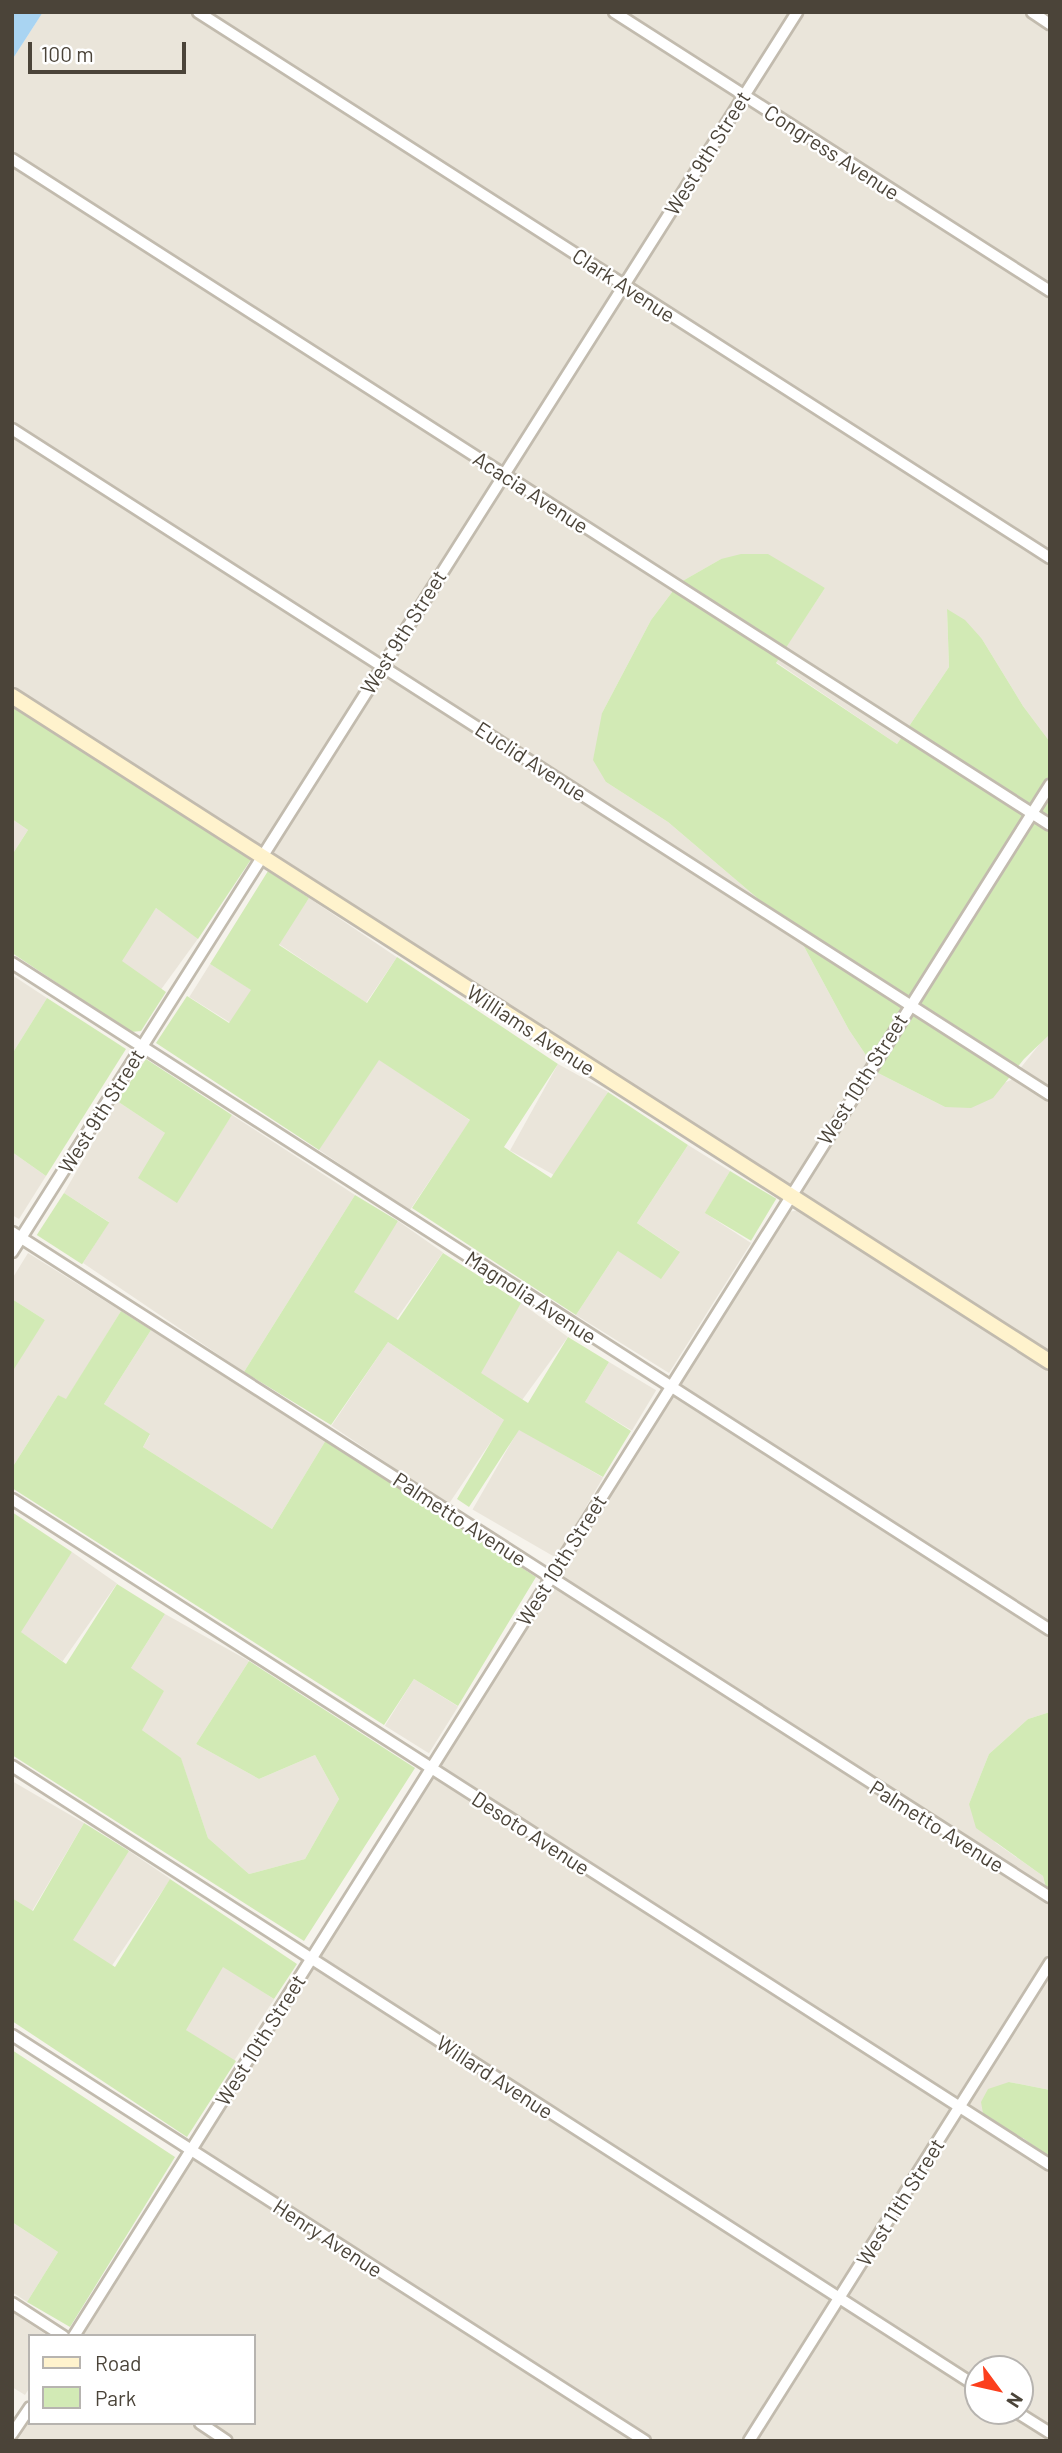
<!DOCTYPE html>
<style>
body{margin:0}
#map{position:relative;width:1062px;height:2453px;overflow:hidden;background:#f6f3ec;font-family:Barlow,sans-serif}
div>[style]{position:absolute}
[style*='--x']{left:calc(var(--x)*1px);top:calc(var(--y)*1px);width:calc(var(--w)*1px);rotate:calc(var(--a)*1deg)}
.residential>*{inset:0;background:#eae5da;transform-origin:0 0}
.green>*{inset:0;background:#d2eab5;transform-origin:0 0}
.water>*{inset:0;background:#a9d4f2}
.roads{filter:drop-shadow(2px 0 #c2bbae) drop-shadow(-2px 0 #c2bbae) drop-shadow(0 2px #c2bbae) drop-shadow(0 -2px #c2bbae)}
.street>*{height:10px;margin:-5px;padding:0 5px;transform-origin:5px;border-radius:5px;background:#fff}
.secondary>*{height:14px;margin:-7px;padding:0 7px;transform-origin:7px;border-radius:7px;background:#fff3cd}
span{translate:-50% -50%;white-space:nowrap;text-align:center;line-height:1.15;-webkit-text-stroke:5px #fff;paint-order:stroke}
.street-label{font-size:21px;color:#4b4439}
.frame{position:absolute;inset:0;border:14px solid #4b4439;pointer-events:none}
.legend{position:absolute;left:28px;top:2334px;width:228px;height:91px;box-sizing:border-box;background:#fff;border:2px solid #b7b4b0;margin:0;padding:9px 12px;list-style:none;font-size:21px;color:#4b4439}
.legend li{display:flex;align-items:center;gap:14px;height:35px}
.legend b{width:35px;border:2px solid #b7b4b0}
.north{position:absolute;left:964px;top:2355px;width:70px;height:70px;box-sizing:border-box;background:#fff;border:2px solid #b7b4b0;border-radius:50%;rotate:123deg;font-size:19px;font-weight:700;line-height:28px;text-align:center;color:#4b4439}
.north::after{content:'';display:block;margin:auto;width:24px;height:32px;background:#fc3f1d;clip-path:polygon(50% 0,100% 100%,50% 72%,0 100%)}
.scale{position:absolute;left:28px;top:42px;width:158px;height:32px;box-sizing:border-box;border:4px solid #4b4439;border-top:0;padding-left:9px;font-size:21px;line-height:24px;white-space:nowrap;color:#4b4439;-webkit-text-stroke:5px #fff;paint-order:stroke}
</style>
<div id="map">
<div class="residential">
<div style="clip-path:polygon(43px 12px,1050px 12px,1050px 742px,1023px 706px,982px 639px,947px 610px,949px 667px,897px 744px,776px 662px,825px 588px,721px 559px,679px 583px,651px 620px,602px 713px,606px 782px,668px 822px,783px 920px,800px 939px,849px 1030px,878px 1073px,945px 1107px,1011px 1080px,1050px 1031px,1050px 1355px,12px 690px,12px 60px)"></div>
<div style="clip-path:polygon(12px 819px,28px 830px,12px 855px)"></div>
<div style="left:309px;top:898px;width:106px;height:55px;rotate:34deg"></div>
<div style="left:156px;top:908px;width:52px;height:64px;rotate:36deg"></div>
<div style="left:210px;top:964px;width:49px;height:39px;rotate:32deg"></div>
<div style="clip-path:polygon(12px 975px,47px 998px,12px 1054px)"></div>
<div style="left:379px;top:1059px;width:110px;height:109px;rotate:34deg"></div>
<div style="left:558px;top:1064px;width:57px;height:99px;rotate:29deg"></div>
<div style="clip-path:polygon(117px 1101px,165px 1133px,176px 1202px,232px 1115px,355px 1195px,244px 1372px,83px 1263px,109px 1222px,64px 1193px)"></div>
<div style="clip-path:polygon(688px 1145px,730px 1171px,705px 1213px,751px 1243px,669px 1373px,576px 1315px,618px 1251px,679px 1251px,637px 1223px)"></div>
<div style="clip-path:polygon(12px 1152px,46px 1176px,19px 1219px,12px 1215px)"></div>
<div style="clip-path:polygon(evenodd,800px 1210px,1050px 1369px,1050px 1712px,1028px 1719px,989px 1754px,969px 1804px,996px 1843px,1043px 1876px,1050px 1904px,1050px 2090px,1009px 2082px,1011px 2136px,1022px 2138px,1050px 2158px,1050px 2441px,17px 2441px,30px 2421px,254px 2423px,254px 2336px,83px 2336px,784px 1217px,788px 1212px,800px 1210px,978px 2369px,1020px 2369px,1020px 2411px,978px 2411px,978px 2369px)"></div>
<div style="left:398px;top:1221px;width:55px;height:84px;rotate:35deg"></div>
<div style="clip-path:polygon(28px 1253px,121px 1311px,66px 1400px,58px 1395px,12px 1468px,12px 1367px,45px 1320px,12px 1299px,12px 1279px)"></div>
<div style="left:521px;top:1303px;width:58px;height:81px;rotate:36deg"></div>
<div style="clip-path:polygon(151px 1330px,326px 1440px,272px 1529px,143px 1447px,150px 1435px,104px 1404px)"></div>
<div style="left:388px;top:1342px;width:141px;height:101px;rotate:34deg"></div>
<div style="left:609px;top:1362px;width:55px;height:47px;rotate:31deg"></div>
<div style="left:519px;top:1429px;width:97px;height:93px;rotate:30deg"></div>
<div style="left:72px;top:1552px;width:55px;height:95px;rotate:35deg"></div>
<div style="clip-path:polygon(165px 1614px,249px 1661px,196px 1744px,259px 1779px,315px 1755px,339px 1799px,305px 1859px,249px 1874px,208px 1838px,181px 1759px,142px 1730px,131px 1668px)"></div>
<div style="left:414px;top:1679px;width:52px;height:55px;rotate:32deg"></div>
<div style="clip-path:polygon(12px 1781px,84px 1823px,32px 1911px,12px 1898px)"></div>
<div style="left:129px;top:1851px;width:50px;height:106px;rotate:34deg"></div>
<div style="left:223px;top:1966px;width:61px;height:74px;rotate:33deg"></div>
<div style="clip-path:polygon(12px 2222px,58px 2252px,27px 2302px,12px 2292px)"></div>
<div style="clip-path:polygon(12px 2312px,48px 2336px,30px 2336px,30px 2387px,25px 2395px,12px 2387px)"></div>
</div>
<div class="green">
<div style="clip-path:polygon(741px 554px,768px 554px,825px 588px,776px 663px,897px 744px,949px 667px,947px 609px,965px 620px,982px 639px,1023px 706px,1050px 742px,1049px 1035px,1024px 1059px,993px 1098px,971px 1108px,945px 1107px,878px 1073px,849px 1030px,800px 939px,783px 920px,668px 822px,606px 782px,593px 760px,602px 713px,651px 620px,679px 583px,721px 559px)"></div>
<div style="clip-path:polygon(12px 704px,252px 858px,198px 939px,156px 908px,122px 961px,166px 992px,141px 1031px,131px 1032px,12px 953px,12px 855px,28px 830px,12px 819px)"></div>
<div style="clip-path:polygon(268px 871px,309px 898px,279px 945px,367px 1003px,397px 957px,558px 1064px,504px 1147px,551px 1178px,608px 1092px,688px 1145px,637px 1223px,680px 1252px,661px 1279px,618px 1251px,576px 1315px,412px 1208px,470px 1120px,379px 1060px,319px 1150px,156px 1043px,187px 996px,229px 1023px,251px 990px,210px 964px)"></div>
<div style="clip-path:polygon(47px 998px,126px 1049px,46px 1176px,12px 1152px,12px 1054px)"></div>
<div style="clip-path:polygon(146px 1059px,232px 1115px,177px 1203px,138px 1178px,165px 1133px,117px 1101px)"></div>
<div style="left:730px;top:1171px;width:54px;height:49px;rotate:31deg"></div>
<div style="left:64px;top:1193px;width:54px;height:50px;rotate:33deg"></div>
<div style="clip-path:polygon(355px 1195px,398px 1221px,354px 1292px,398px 1320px,443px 1253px,521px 1303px,481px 1373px,528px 1403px,568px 1337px,609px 1362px,585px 1402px,631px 1431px,603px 1477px,519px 1430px,469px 1507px,457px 1499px,504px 1420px,388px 1342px,331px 1425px,244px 1372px)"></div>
<div style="clip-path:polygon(12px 1299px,45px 1320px,14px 1369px,12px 1367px)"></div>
<div style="clip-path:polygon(121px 1311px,151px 1330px,104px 1404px,150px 1434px,143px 1447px,272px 1529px,326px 1440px,536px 1577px,458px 1706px,414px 1679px,384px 1725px,12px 1488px,12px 1468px,58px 1395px,66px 1399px)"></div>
<div style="clip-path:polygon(12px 1512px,72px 1552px,21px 1632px,66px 1664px,117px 1584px,165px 1614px,131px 1668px,164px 1691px,142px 1730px,181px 1758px,208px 1838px,249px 1874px,305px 1859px,339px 1799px,315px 1755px,259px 1779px,196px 1744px,249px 1661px,415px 1768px,304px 1941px,12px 1755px)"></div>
<div style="clip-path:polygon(1050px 1712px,1050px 1904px,1043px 1876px,976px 1828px,969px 1804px,989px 1754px,1028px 1719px)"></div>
<div style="clip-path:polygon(84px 1823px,129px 1851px,73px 1940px,115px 1967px,170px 1879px,297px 1964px,274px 1999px,223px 1967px,186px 2030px,236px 2061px,187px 2137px,12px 2021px,12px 1898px,33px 1911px)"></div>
<div style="clip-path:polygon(12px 2050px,175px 2157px,70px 2327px,27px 2302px,58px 2252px,12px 2222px)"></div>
<div style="clip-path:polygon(1009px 2082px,1050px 2090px,1050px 2158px,1023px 2138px,1011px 2136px,984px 2119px,981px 2102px,988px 2089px)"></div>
</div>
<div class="water">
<div style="clip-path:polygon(13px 12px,43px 12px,12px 60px,12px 13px)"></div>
</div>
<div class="roads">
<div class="street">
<div style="--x:198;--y:12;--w:1012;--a:32.65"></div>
<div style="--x:614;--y:12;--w:518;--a:32.62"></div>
<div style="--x:1032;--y:12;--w:22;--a:34"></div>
<div style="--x:12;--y:159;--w:1233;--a:32.68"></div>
<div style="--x:12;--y:429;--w:1233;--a:32.68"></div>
<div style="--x:12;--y:963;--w:1234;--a:32.72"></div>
<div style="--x:12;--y:1232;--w:1233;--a:32.65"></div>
<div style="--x:12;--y:1252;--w:1468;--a:-57.66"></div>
<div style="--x:12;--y:1499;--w:1233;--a:32.68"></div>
<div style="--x:12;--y:1766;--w:1148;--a:32.74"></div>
<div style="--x:12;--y:2035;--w:752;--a:32.68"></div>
<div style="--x:12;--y:2303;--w:61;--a:32.9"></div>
<div style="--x:74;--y:2336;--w:1833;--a:-57.82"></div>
<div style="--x:1015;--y:2411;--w:41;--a:32.2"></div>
<div style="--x:200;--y:2423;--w:32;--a:34"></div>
<div style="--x:12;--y:2434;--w:32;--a:-56"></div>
<div style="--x:749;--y:2441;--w:565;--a:-57.8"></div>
</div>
<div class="secondary">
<div style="--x:12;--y:696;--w:1233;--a:32.68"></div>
</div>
</div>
<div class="street-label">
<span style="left:832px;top:152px;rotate:33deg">Congress Avenue</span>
<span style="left:707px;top:153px;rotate:-58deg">West 9th Street</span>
<span style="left:624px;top:285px;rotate:33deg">Clark Avenue</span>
<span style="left:531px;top:492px;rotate:33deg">Acacia Avenue</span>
<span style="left:403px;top:632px;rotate:-58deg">West 9th Street</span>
<span style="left:531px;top:761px;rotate:33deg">Euclid Avenue</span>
<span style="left:531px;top:1030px;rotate:33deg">Williams Avenue</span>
<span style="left:862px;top:1079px;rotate:-58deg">West 10th Street</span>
<span style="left:101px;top:1111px;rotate:-58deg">West 9th Street</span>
<span style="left:531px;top:1297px;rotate:33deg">Magnolia Avenue</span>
<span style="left:460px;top:1519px;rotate:33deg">Palmetto Avenue</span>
<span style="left:561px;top:1560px;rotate:-58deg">West 10th Street</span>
<span style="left:937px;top:1826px;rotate:32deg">Palmetto Avenue</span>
<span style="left:531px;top:1833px;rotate:33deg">Desoto Avenue</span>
<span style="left:260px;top:2040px;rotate:-58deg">West 10th Street</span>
<span style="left:495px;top:2077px;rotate:33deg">Willard Avenue</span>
<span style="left:900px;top:2202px;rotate:-58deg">West 11th Street</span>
<span style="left:328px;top:2238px;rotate:33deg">Henry Avenue</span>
</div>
<div class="frame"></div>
<ul class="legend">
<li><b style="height:9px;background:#fff3cd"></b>Road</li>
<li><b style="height:19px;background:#d2eab5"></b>Park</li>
</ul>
<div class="north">N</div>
<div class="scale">100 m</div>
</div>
